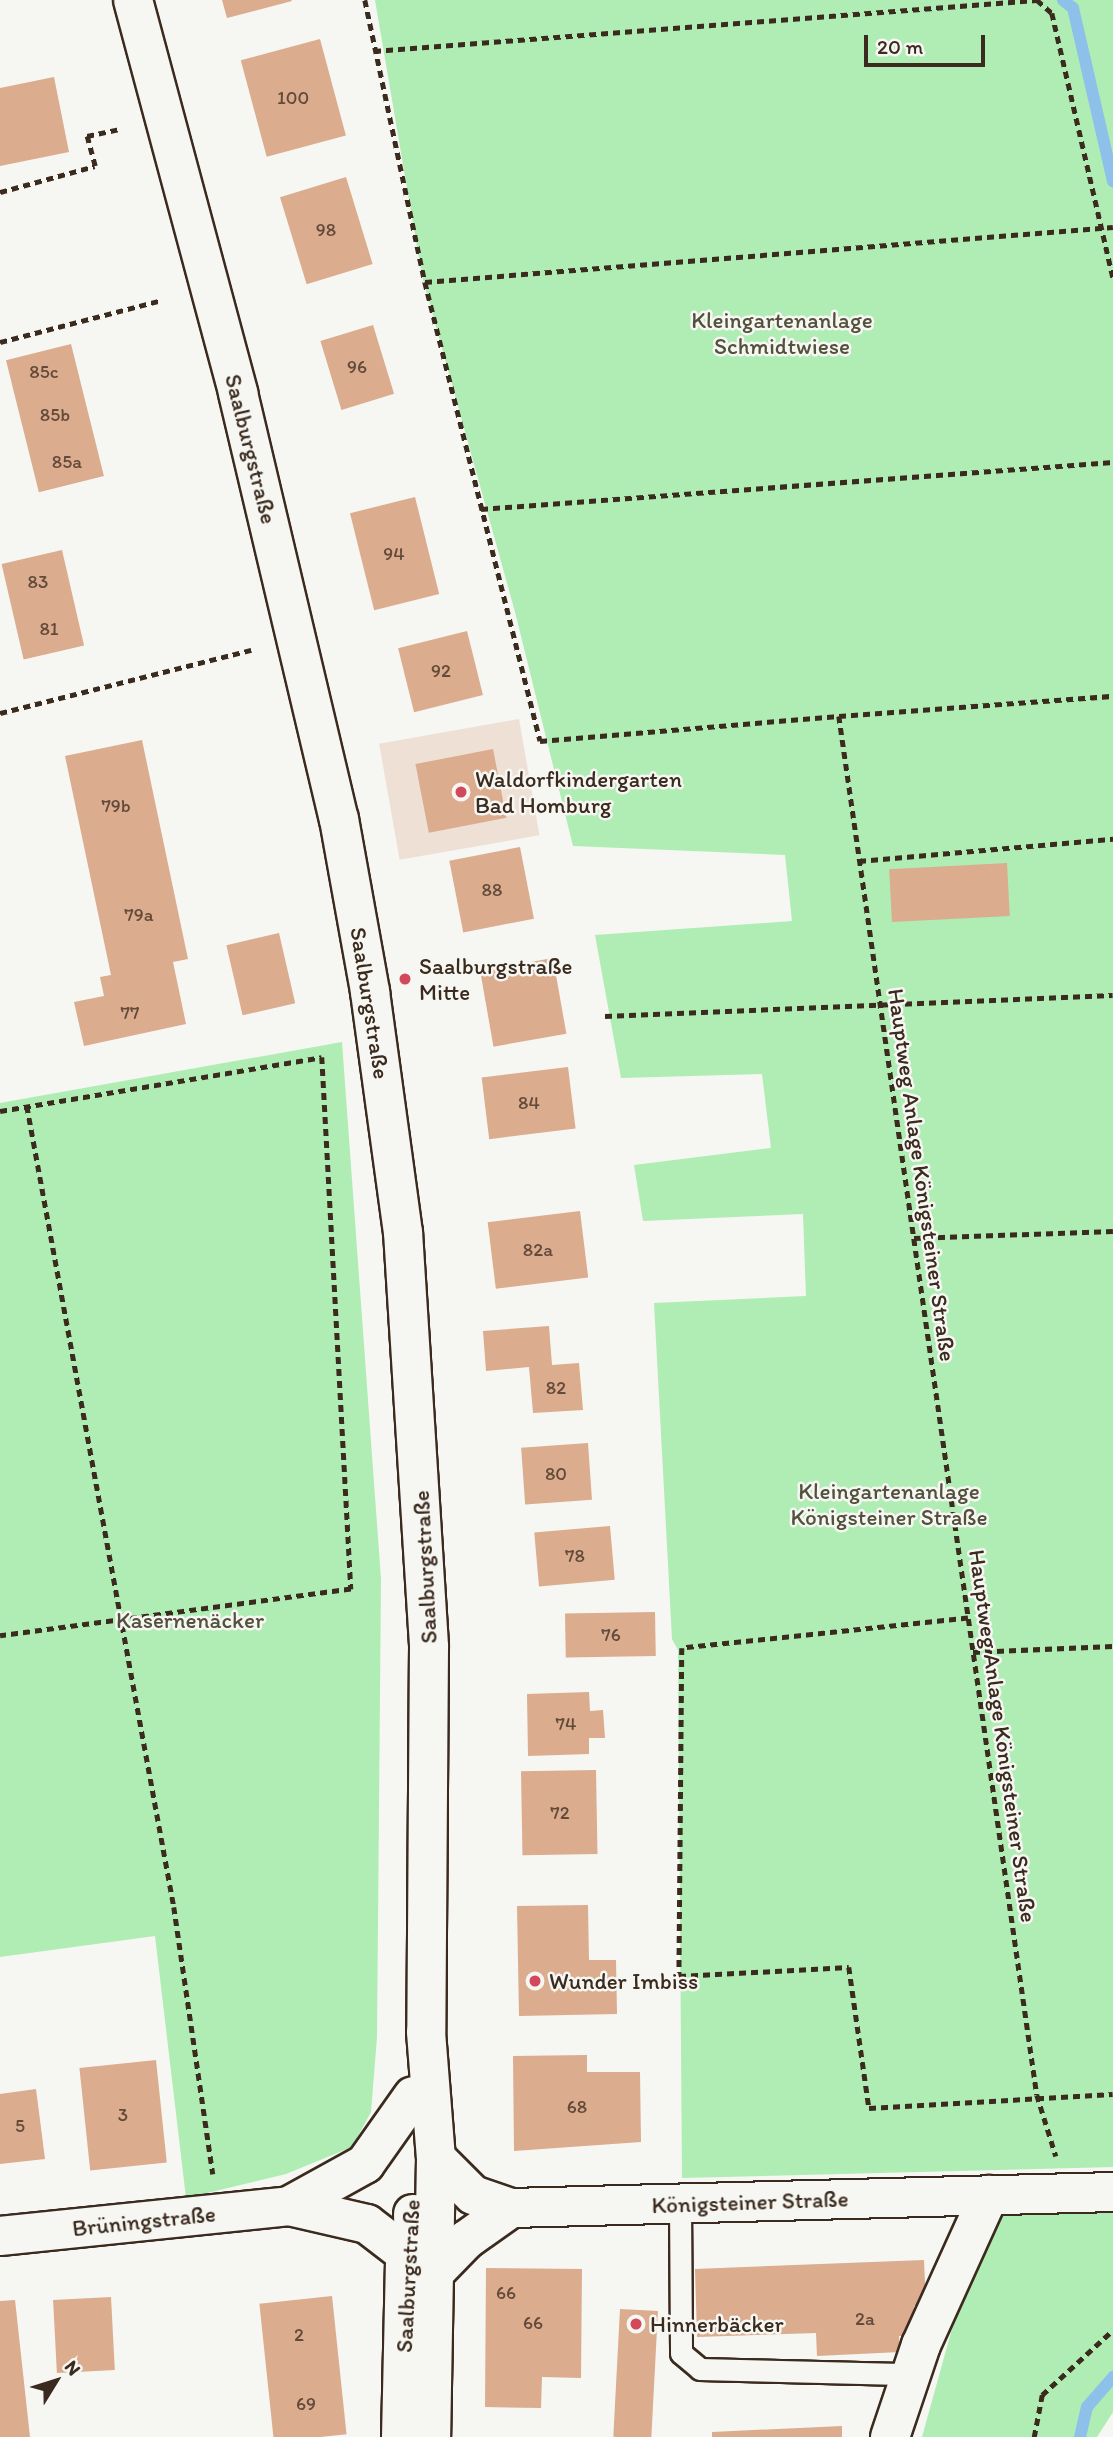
<!DOCTYPE html>
<meta charset="utf-8">
<style>
body{margin:0}
#map{position:relative;width:1113px;height:2437px;overflow:hidden;background:#f6f6f2;font-family:Itim,sans-serif}
div>[style]{position:absolute}
[style*='--x']{left:calc(var(--x)*1px);top:calc(var(--y)*1px);width:calc(var(--w)*1px);rotate:calc(var(--a)*1deg)}
.built>*{inset:0;background:#eee0d4;transform-origin:0 0}
.green>*{inset:0;background:#afedb4}
.stream>*{height:12px;margin:-6px;padding:0 6px;transform-origin:6px;border-radius:6px;background:#8ec1ea}
.building>*{inset:0;background:#dbac8d;transform-origin:0 0}
.path>*{height:4.5px;margin-top:-2.25px;transform-origin:0;background:repeating-linear-gradient(90deg,#3b2a1e 0 7px,transparent 0 12px)}
.roads{filter:drop-shadow(2px 0 #3b2a1e) drop-shadow(-2px 0 #3b2a1e) drop-shadow(0 2px #3b2a1e) drop-shadow(0 -2px #3b2a1e)}
.lane>*{height:21px;margin:-10.5px;padding:0 10.5px;transform-origin:10.5px;border-radius:10.5px;background:#f6f6f2}
.street>*{height:38px;margin:-19px;padding:0 19px;transform-origin:19px;border-radius:19px;background:#f6f6f2}
.secondary>*{height:38px;margin:-19px;padding:0 19px;transform-origin:19px;border-radius:19px;background:#f6f6f2}
.dots>*{width:19px;height:19px;translate:-50% -50%;box-sizing:border-box;border:4px solid #f6f6f2;border-radius:50%}
span{translate:-50% -50%;white-space:nowrap;text-align:center;line-height:1.15;-webkit-text-stroke:5px #f6f6f2;paint-order:stroke}
.number-label{font-size:19px;color:#634a3a}
.number-label span{-webkit-text-stroke-width:0}
.park-label{font-size:23px;color:#52513c}
.street-label{font-size:23px;color:#3b2a1e}
.poi-label{font-size:23px;color:#3b2a1e}
.left{translate:0 -50%;text-align:left}
.north{position:absolute;left:21px;top:2346px;width:70px;height:70px;-webkit-text-stroke:5px #f6f6f2;paint-order:stroke;rotate:52deg;font-size:19px;font-weight:700;line-height:28px;text-align:center;color:#3b2a1e}
.north::after{content:'';display:block;margin:auto;width:24px;height:32px;background:#3b2a1e;clip-path:polygon(50% 0,100% 100%,50% 72%,0 100%)}
.scale{position:absolute;left:864px;top:35px;width:121px;height:32px;box-sizing:border-box;border:4px solid #3b2a1e;border-top:0;padding-left:9px;font-size:21px;line-height:24px;white-space:nowrap;color:#3b2a1e;-webkit-text-stroke:5px #f6f6f2;paint-order:stroke}
</style>
<div id="map">
<div class="built">
<div style="left:519px;top:719px;width:118px;height:142px;rotate:80deg"></div>
</div>
<div class="green">
<div style="clip-path:polygon(375px 0,1113px 0,1113px 2167px,682px 2178px,678px 1650px,672px 1639px,654px 1303px,806px 1296px,803px 1214px,643px 1221px,634px 1165px,771px 1148px,762px 1074px,621px 1078px,595px 935px,792px 921px,785px 855px,573px 846px,515px 612px,422px 276px)"></div>
<div style="clip-path:polygon(342px 1042px,381px 1579px,377px 2037px,371px 2112px,352px 2147px,286px 2174px,186px 2198px,155px 1936px,0 1957px,0 1103px)"></div>
<div style="clip-path:polygon(1113px 2192px,1113px 2412px,1097px 2437px,922px 2437px,989px 2195px)"></div>
</div>
<div class="stream">
<div style="--x:1063;--y:0;--w:13;--a:39"></div>
<div style="--x:1073;--y:8;--w:178;--a:77"></div>
<div style="--x:1080;--y:2437;--w:31;--a:-77"></div>
<div style="--x:1087;--y:2407;--w:40;--a:-49"></div>
</div>
<div class="building">
<div style="clip-path:polygon(222px 0,291px 0,292px 1px,227px 18px)"></div>
<div style="left:320px;top:39px;width:100px;height:82px;rotate:75deg"></div>
<div style="clip-path:polygon(54px 77px,69px 152px,0 166px,0 88px)"></div>
<div style="left:346px;top:177px;width:91px;height:69px;rotate:73deg"></div>
<div style="left:373px;top:325px;width:72px;height:55px;rotate:73deg"></div>
<div style="left:71px;top:344px;width:136px;height:67px;rotate:76deg"></div>
<div style="left:415px;top:497px;width:100px;height:67px;rotate:76deg"></div>
<div style="left:62px;top:550px;width:98px;height:62px;rotate:77deg"></div>
<div style="left:467px;top:631px;width:66px;height:71px;rotate:76deg"></div>
<div style="clip-path:polygon(142px 740px,188px 959px,173px 962px,186px 1024px,84px 1046px,74px 1002px,104px 996px,100px 977px,111px 975px,65px 756px)"></div>
<div style="left:493px;top:749px;width:70px;height:79px;rotate:79deg"></div>
<div style="left:520px;top:847px;width:73px;height:72px;rotate:79deg"></div>
<div style="left:1007px;top:863px;width:53px;height:118px;rotate:87deg"></div>
<div style="left:279px;top:933px;width:72px;height:54px;rotate:77deg"></div>
<div style="left:553px;top:958px;width:77px;height:74px;rotate:80deg"></div>
<div style="left:568px;top:1067px;width:62px;height:87px;rotate:83deg"></div>
<div style="left:580px;top:1211px;width:67px;height:93px;rotate:83deg"></div>
<div style="clip-path:polygon(549px 1326px,552px 1365px,579px 1363px,583px 1410px,533px 1413px,529px 1367px,486px 1371px,483px 1331px)"></div>
<div style="left:588px;top:1443px;width:57px;height:67px;rotate:86deg"></div>
<div style="left:610px;top:1526px;width:54px;height:76px;rotate:85deg"></div>
<div style="left:655px;top:1612px;width:44px;height:90px;rotate:89deg"></div>
<div style="clip-path:polygon(589px 1692px,590px 1711px,603px 1710px,605px 1738px,589px 1738px,589px 1754px,528px 1756px,527px 1694px)"></div>
<div style="left:596px;top:1770px;width:84px;height:75px;rotate:89deg"></div>
<div style="clip-path:polygon(588px 1905px,589px 1960px,616px 1960px,617px 2014px,519px 2016px,517px 1906px)"></div>
<div style="clip-path:polygon(587px 2055px,587px 2072px,640px 2072px,641px 2142px,514px 2151px,513px 2056px)"></div>
<div style="left:156px;top:2060px;width:103px;height:77px;rotate:84deg"></div>
<div style="clip-path:polygon(36px 2089px,45px 2159px,0 2164px,0 2094px)"></div>
<div style="clip-path:polygon(924px 2260px,926px 2305px,914px 2306px,916px 2335px,899px 2336px,900px 2352px,817px 2356px,816px 2333px,697px 2337px,695px 2269px)"></div>
<div style="clip-path:polygon(486px 2268px,582px 2269px,581px 2378px,542px 2377px,541px 2408px,485px 2407px)"></div>
<div style="left:332px;top:2296px;width:139px;height:73px;rotate:84deg"></div>
<div style="left:111px;top:2297px;width:73px;height:58px;rotate:87deg"></div>
<div style="clip-path:polygon(15px 2300px,30px 2437px,0 2437px,0 2301px)"></div>
<div style="left:620px;top:2309px;width:38px;height:128px;rotate:3deg"></div>
<div style="clip-path:polygon(842px 2426px,842px 2437px,712px 2437px,712px 2432px)"></div>
</div>
<div class="path">
<div style="--x:365;--y:0;--w:288;--a:78"></div>
<div style="--x:425;--y:282;--w:473;--a:75.9"></div>
<div style="--x:540;--y:741;--w:300;--a:-4.8"></div>
<div style="--x:839;--y:716;--w:1393;--a:81.83"></div>
<div style="--x:1037;--y:2095;--w:64;--a:72.7"></div>
<div style="--x:1037;--y:0;--w:20;--a:41"></div>
<div style="--x:1052;--y:13;--w:272;--a:77"></div>
<div style="--x:374;--y:51;--w:665;--a:-4.4"></div>
<div style="--x:0;--y:192;--w:98;--a:-15.3"></div>
<div style="--x:95;--y:166;--w:31;--a:-105"></div>
<div style="--x:87;--y:136;--w:33;--a:-12"></div>
<div style="--x:425;--y:282;--w:690;--a:-4.57"></div>
<div style="--x:0;--y:342;--w:167;--a:-14.5"></div>
<div style="--x:481;--y:509;--w:634;--a:-4.25"></div>
<div style="--x:0;--y:713;--w:259;--a:-14.1"></div>
<div style="--x:839;--y:716;--w:275;--a:-4.2"></div>
<div style="--x:859;--y:861;--w:255;--a:-5"></div>
<div style="--x:605;--y:1016;--w:508;--a:-2.37"></div>
<div style="--x:27;--y:1106;--w:814;--a:79.6"></div>
<div style="--x:174;--y:1907;--w:270;--a:81.7"></div>
<div style="--x:0;--y:1111;--w:326;--a:-9.5"></div>
<div style="--x:322;--y:1057;--w:533;--a:86.88"></div>
<div style="--x:351;--y:1589;--w:354;--a:172.4"></div>
<div style="--x:914;--y:1238;--w:199;--a:-2"></div>
<div style="--x:968;--y:1618;--w:288;--a:174"></div>
<div style="--x:682;--y:1648;--w:328;--a:90.5"></div>
<div style="--x:679;--y:1976;--w:170;--a:-3"></div>
<div style="--x:849;--y:1967;--w:142;--a:81.9"></div>
<div style="--x:869;--y:2108;--w:244;--a:-3.3"></div>
<div style="--x:973;--y:1652;--w:140;--a:-2.5"></div>
<div style="--x:1034;--y:2437;--w:43;--a:-79.2"></div>
<div style="--x:1042;--y:2395;--w:96;--a:-42.5"></div>
</div>
<div class="roads">
<div class="lane">
<div style="--x:680;--y:2204;--w:149;--a:89.6"></div>
<div style="--x:681;--y:2353;--w:25;--a:40"></div>
<div style="--x:700;--y:2369;--w:211;--a:1.4"></div>
</div>
<div class="street">
<div style="--x:436;--y:2158;--w:52;--a:45"></div>
<div style="--x:473;--y:2195;--w:40;--a:18.9"></div>
<div style="--x:511;--y:2208;--w:602;--a:-1.52"></div>
<div style="--x:289;--y:2206;--w:87;--a:-28.9"></div>
<div style="--x:365;--y:2164;--w:83;--a:-54.8"></div>
<div style="--x:0;--y:2236;--w:291;--a:-5.9"></div>
<div style="--x:289;--y:2206;--w:80;--a:13"></div>
<div style="--x:367;--y:2224;--w:59;--a:37.5"></div>
<div style="--x:435;--y:2272;--w:45;--a:-45.9"></div>
<div style="--x:466;--y:2240;--w:55;--a:-35.4"></div>
<div style="--x:890;--y:2437;--w:97;--a:-71.4"></div>
<div style="--x:921;--y:2345;--w:165;--a:-65.6"></div>
</div>
<div class="secondary">
<div style="--x:133;--y:0;--w:407;--a:75"></div>
<div style="--x:238;--y:393;--w:438;--a:76.7"></div>
<div style="--x:339;--y:819;--w:176;--a:79.8"></div>
<div style="--x:370;--y:992;--w:242;--a:82.2"></div>
<div style="--x:403;--y:1232;--w:416;--a:86.4"></div>
<div style="--x:429;--y:1647;--w:385;--a:90.4"></div>
<div style="--x:426;--y:2032;--w:126;--a:85.5"></div>
<div style="--x:436;--y:2158;--w:279;--a:91"></div>
<div style="--x:401;--y:2437;--w:172;--a:-88.7"></div>
<div style="--x:405;--y:2265;--w:10;--a:-29"></div>
<div style="--x:414;--y:2260;--w:46;--a:-91.2"></div>
</div>
</div>
<div class="dots">
<div style="left:461px;top:792px;background:#d1495b"></div>
<div style="left:405px;top:979px;background:#d1495b"></div>
<div style="left:535px;top:1981px;background:#d1495b"></div>
<div style="left:636px;top:2324px;background:#d1495b"></div>
</div>
<div class="number-label">
<span style="left:293px;top:98px">100</span>
<span style="left:326px;top:230px">98</span>
<span style="left:357px;top:367px">96</span>
<span style="left:44px;top:372px">85c</span>
<span style="left:55px;top:415px">85b</span>
<span style="left:67px;top:462px">85a</span>
<span style="left:394px;top:554px">94</span>
<span style="left:38px;top:582px">83</span>
<span style="left:49px;top:629px">81</span>
<span style="left:441px;top:671px">92</span>
<span style="left:116px;top:806px">79b</span>
<span style="left:492px;top:890px">88</span>
<span style="left:139px;top:915px">79a</span>
<span style="left:130px;top:1013px">77</span>
<span style="left:529px;top:1103px">84</span>
<span style="left:538px;top:1250px">82a</span>
<span style="left:556px;top:1388px">82</span>
<span style="left:556px;top:1474px">80</span>
<span style="left:575px;top:1556px">78</span>
<span style="left:611px;top:1635px">76</span>
<span style="left:566px;top:1724px">74</span>
<span style="left:560px;top:1813px">72</span>
<span style="left:577px;top:2107px">68</span>
<span style="left:123px;top:2115px">3</span>
<span style="left:20px;top:2126px">5</span>
<span style="left:506px;top:2293px">66</span>
<span style="left:865px;top:2319px">2a</span>
<span style="left:533px;top:2323px">66</span>
<span style="left:299px;top:2335px">2</span>
<span style="left:306px;top:2404px">69</span>
</div>
<div class="park-label">
<span style="left:782px;top:333px">Kleingartenanlage<br>Schmidtwiese</span>
<span style="left:889px;top:1504px">Kleingartenanlage<br>Königsteiner Straße</span>
<span style="left:190px;top:1620px">Kasernenäcker</span>
</div>
<div class="street-label">
<span style="left:251px;top:449px;rotate:76deg">Saalburgstraße</span>
<span style="left:370px;top:1003px;rotate:81deg">Saalburgstraße</span>
<span style="left:922px;top:1175px;rotate:82deg">Hauptweg Anlage Königsteiner Straße</span>
<span style="left:425px;top:1567px;rotate:-93deg">Saalburgstraße</span>
<span style="left:1003px;top:1736px;rotate:82deg">Hauptweg Anlage Königsteiner Straße</span>
<span style="left:750px;top:2202px;rotate:-2deg">Königsteiner Straße</span>
<span style="left:144px;top:2221px;rotate:-6deg">Brüningstraße</span>
<span style="left:408px;top:2276px;rotate:-87deg">Saalburgstraße</span>
</div>
<div class="poi-label">
<span class="left" style="left:475px;top:792px">Waldorfkindergarten<br>Bad Homburg</span>
<span class="left" style="left:419px;top:979px">Saalburgstraße<br>Mitte</span>
<span class="left" style="left:549px;top:1981px">Wunder Imbiss</span>
<span class="left" style="left:650px;top:2324px">Hinnerbäcker</span>
</div>
<div class="north">N</div>
<div class="scale">20 m</div>
</div>
